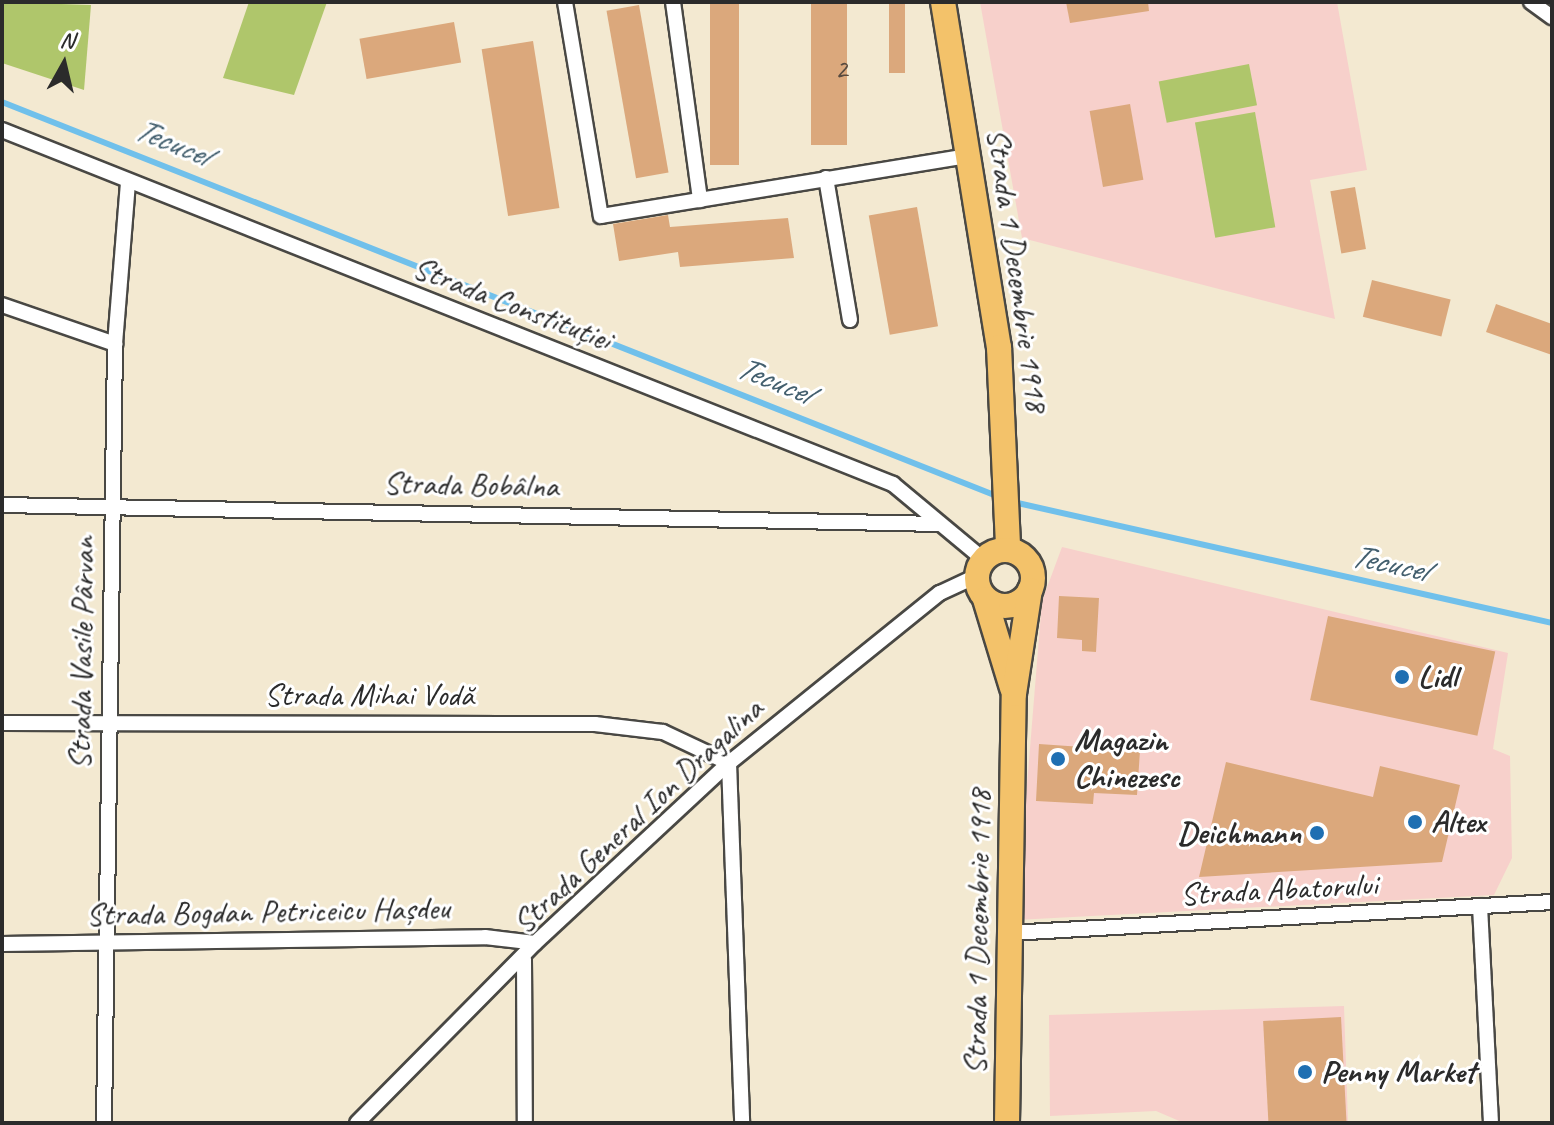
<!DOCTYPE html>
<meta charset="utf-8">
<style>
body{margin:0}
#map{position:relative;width:1554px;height:1125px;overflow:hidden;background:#f3e9d1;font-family:Caveat,sans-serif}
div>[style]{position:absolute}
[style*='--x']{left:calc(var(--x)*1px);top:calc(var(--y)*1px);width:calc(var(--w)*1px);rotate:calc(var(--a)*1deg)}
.built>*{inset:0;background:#f7d0cb}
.green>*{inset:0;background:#afc66b;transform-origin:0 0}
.stream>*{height:6px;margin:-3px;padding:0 3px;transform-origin:3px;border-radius:3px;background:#70c0eb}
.building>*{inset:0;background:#dba87c;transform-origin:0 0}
.roads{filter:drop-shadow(2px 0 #494844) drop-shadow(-2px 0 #494844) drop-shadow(0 2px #494844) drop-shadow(0 -2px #494844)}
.street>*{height:14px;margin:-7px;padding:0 7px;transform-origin:7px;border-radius:7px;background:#fff}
.primary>*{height:24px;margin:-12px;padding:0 12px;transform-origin:12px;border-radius:12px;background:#f3c26a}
.primary>.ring{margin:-12px;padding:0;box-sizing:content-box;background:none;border:24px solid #f3c26a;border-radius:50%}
.dots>*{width:22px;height:22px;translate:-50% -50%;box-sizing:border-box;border:4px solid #fff;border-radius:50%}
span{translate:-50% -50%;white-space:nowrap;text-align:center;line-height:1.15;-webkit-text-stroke:6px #fff;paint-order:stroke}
.number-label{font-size:28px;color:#574a3f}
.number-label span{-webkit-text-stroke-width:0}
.street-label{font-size:32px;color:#2b2b2b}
.poi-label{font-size:32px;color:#2b2b2b;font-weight:700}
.left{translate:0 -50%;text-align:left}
.right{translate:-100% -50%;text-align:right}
.water-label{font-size:34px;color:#435f6e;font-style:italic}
.frame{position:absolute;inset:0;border:4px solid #2b2b2b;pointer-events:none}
.north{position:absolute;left:24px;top:24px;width:80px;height:80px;-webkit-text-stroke:6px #fff;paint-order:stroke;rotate:8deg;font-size:22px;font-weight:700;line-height:32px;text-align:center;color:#2b2b2b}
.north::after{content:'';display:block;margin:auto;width:28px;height:36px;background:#2b2b2b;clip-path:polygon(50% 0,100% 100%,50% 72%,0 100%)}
</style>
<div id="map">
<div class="built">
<div style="clip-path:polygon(980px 2px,1337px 2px,1367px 170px,1310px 180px,1335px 319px,1022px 238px)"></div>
<div style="clip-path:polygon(1062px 547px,1508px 653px,1493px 749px,1510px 756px,1512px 858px,1494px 895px,1016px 920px,1042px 601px)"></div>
<div style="clip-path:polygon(1344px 1006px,1348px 1123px,1184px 1123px,1156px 1111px,1050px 1116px,1049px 1015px)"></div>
</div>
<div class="green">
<div style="clip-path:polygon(2px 2px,91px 5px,84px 90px,2px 63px)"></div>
<div style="clip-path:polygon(249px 2px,327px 2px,294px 95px,223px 78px)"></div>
<div style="left:1249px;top:64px;width:42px;height:92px;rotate:79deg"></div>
<div style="left:1255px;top:112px;width:117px;height:61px;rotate:80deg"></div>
</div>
<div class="stream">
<div style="--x:2;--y:102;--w:1072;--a:21.61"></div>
<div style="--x:1013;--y:502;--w:552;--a:12.65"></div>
</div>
<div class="building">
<div style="left:710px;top:2px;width:29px;height:163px"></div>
<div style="left:811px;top:2px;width:36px;height:143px"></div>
<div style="left:889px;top:2px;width:16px;height:71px"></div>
<div style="clip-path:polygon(1066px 2px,1148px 2px,1149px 11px,1070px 23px)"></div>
<div style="left:639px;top:5px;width:170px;height:33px;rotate:80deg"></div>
<div style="left:454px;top:22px;width:41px;height:96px;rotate:80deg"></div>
<div style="left:533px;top:41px;width:169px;height:52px;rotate:81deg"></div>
<div style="left:1130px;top:104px;width:77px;height:41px;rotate:80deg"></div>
<div style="left:1355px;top:187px;width:63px;height:25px;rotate:80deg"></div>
<div style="left:917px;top:207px;width:121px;height:49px;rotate:80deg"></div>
<div style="clip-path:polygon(668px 215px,670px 227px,788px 218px,794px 258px,680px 267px,678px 252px,619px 261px,613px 224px)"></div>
<div style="left:1372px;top:280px;width:81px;height:38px;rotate:14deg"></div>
<div style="clip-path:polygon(1496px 304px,1552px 324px,1552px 355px,1486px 332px)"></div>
<div style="clip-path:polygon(1059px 596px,1099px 598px,1096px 652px,1082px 651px,1082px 640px,1057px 638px)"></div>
<div style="left:1328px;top:616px;width:171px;height:86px;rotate:12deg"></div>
<div style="clip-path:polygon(1039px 744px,1140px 751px,1137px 795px,1094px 793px,1093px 804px,1036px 801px)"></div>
<div style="clip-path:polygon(1226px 762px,1373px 797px,1380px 766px,1460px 785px,1442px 862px,1199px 877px)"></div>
<div style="left:1341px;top:1017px;width:106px;height:78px;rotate:87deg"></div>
</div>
<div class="roads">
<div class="street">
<div style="--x:565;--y:2;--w:217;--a:80.5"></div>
<div style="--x:601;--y:216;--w:373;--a:-9.3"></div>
<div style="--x:673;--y:2;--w:200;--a:82.2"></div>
<div style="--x:1531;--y:2;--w:26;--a:36"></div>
<div style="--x:2;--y:130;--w:959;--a:21.67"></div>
<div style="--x:893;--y:484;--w:117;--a:39.8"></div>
<div style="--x:826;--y:178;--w:144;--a:80.4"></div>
<div style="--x:2;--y:305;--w:120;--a:19"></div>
<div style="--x:2;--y:505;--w:937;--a:1.16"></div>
<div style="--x:2;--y:723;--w:593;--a:0.1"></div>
<div style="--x:595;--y:724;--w:68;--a:6.7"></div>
<div style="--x:663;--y:732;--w:73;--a:25.2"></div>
<div style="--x:729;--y:763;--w:360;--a:87.9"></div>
<div style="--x:1480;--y:906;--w:217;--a:87.1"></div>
<div style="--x:1010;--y:933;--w:543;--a:-3.27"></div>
<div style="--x:2;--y:944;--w:483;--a:-0.8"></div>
<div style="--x:485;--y:937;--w:50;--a:6.8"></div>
<div style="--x:524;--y:959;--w:164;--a:89.7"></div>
<div style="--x:104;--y:1123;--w:779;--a:-89.19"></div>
<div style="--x:115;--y:344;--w:161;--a:-85.4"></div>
<div style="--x:357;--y:1123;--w:253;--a:-45.3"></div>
<div style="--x:535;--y:943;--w:265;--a:-42.9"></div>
<div style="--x:729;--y:763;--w:271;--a:-38.9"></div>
<div style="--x:940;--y:593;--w:40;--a:-25"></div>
</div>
<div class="primary">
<div style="--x:943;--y:2;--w:350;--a:80.8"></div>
<div style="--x:999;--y:347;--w:202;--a:87.4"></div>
<div class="ring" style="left:977px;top:550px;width:32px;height:32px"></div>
<div style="--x:985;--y:599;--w:93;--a:73.1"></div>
<div style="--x:1007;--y:1123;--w:429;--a:-89.1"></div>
<div style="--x:1014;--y:694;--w:105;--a:-81.3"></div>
</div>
</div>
<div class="dots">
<div style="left:1402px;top:677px;background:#1f6fb2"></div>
<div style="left:1058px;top:759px;background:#1f6fb2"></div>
<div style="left:1415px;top:822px;background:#1f6fb2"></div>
<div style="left:1317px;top:833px;background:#1f6fb2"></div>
<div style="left:1305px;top:1072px;background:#1f6fb2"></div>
</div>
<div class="number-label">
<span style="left:841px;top:69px">2</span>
</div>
<div class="street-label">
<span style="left:1017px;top:270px;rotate:82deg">Strada 1 Decembrie 1918</span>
<span style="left:512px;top:304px;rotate:21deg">Strada Constituției</span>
<span style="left:471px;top:485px;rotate:1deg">Strada Bobâlna</span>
<span style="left:82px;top:653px;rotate:-89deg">Strada Vasile Pârvan</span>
<span style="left:369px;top:695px">Strada Mihai Vodă</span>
<span style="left:638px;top:816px;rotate:-43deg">Strada General Ion Dragalina</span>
<span style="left:1279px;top:890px;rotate:-3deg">Strada Abatorului</span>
<span style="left:268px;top:912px;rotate:-1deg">Strada Bogdan Petriceicu Hașdeu</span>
<span style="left:978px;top:932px;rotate:-89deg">Strada 1 Decembrie 1918</span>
</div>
<div class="poi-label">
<span class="left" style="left:1418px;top:677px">Lidl</span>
<span class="left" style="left:1074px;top:759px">Magazin<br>Chinezesc</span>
<span class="left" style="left:1431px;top:822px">Altex</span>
<span class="right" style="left:1301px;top:833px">Deichmann</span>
<span class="left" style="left:1321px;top:1072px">Penny Market</span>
</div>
<div class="water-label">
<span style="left:172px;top:141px;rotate:22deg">Tecucel</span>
<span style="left:774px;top:379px;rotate:22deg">Tecucel</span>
<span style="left:1389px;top:562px;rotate:12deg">Tecucel</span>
</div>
<div class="frame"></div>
<div class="north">N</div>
</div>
